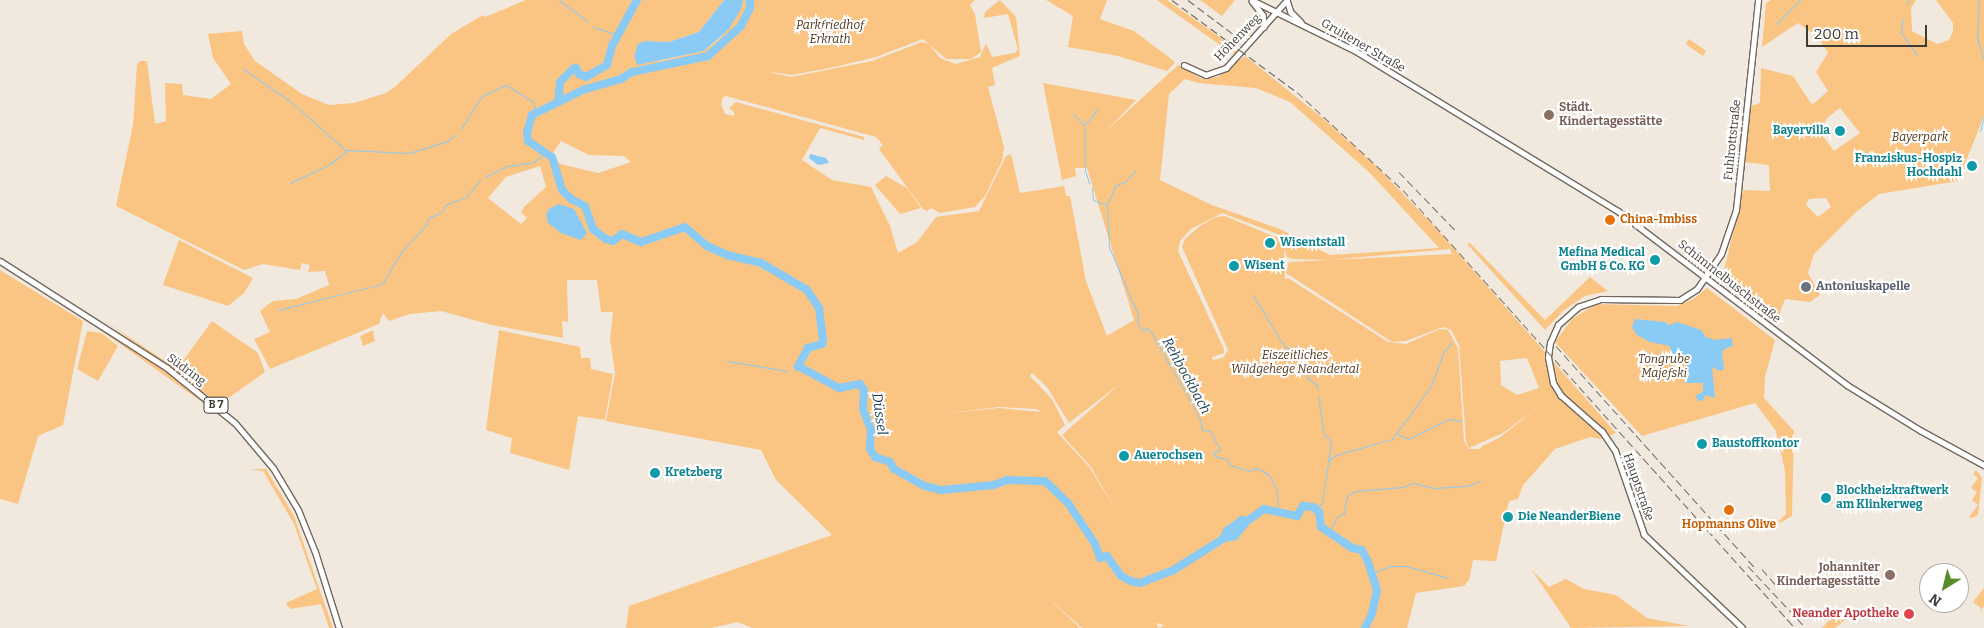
<!DOCTYPE html>
<meta charset="utf-8">
<style>
body{margin:0}
#map{position:relative;width:1984px;height:628px;overflow:hidden;background:#f2e9de;font-family:Bitter,serif}
div>[style]{position:absolute}
[style*='--x']{left:calc(var(--x)*1px);top:calc(var(--y)*1px);width:calc(var(--w)*1px);rotate:calc(var(--a)*1deg)}
.green>*{inset:0;background:#fac483;transform-origin:0 0}
.water>*{inset:0;background:#8acbf5}
.stream>*{height:1px;margin:-0.5px;padding:0 0.5px;transform-origin:0.5px;border-radius:0.5px;background:#8acbf5}
.river>*{height:8px;margin:-4px;padding:0 4px;transform-origin:4px;border-radius:4px;background:#8acbf5}
.roads{filter:drop-shadow(1px 0 #70685e) drop-shadow(-1px 0 #70685e) drop-shadow(0 1px #70685e) drop-shadow(0 -1px #70685e)}
.tertiary>*{height:4.5px;margin:-2.25px;padding:0 2.25px;transform-origin:2.25px;border-radius:2.25px;background:#fff}
.secondary>*{height:4.5px;margin:-2.25px;padding:0 2.25px;transform-origin:2.25px;border-radius:2.25px;background:#fff}
.primary>*{height:5px;margin:-2.5px;padding:0 2.5px;transform-origin:2.5px;border-radius:2.5px;background:#fff}
.rail>*{height:1px;margin-top:-0.5px;transform-origin:0;background:repeating-linear-gradient(90deg,#6d6762 0 8px,transparent 0 12px)}
.dots>*{width:14px;height:14px;translate:-50% -50%;box-sizing:border-box;border:2px solid #fff;border-radius:50%}
span{translate:-50% -50%;white-space:nowrap;text-align:center;line-height:1.15;-webkit-text-stroke:4px #fff;paint-order:stroke}
.shield-label span{padding:1px 4px;background:#fff;border:1px solid;border-radius:4px;-webkit-text-stroke-width:0}
.shield-label{font-size:11px;color:#3f3b37;font-weight:700}
.park-label{font-size:12px;color:#4e3618;font-style:italic}
.street-label{font-size:12px;color:#3f3b37}
.education-label{font-size:12px;color:#785e54;font-weight:700}
.left{translate:0 -50%;text-align:left}
.right{translate:-100% -50%;text-align:right}
.culture-label{font-size:12px;color:#0d838f;font-weight:700}
.food-label{font-size:12px;color:#c56008;font-weight:700}
.worship-label{font-size:12px;color:#5b616d;font-weight:700}
.health-label{font-size:12px;color:#be3a42;font-weight:700}
.water-label{font-size:14px;color:#193d53;font-style:italic}
.north{position:absolute;left:1919px;top:563px;width:50px;height:50px;box-sizing:border-box;background:#fff;border:1px solid #b2b1af;border-radius:50%;rotate:216deg;font-size:14px;font-weight:700;line-height:20px;text-align:center;color:#3f3b37}
.north::after{content:'';display:block;margin:auto;width:18px;height:22px;background:#578e29;clip-path:polygon(50% 0,100% 100%,50% 72%,0 100%)}
.scale{position:absolute;left:1806px;top:25px;width:121px;height:22px;box-sizing:border-box;border:2px solid #3f3b37;border-top:0;padding-left:6px;font-size:15px;line-height:18px;white-space:nowrap;color:#3f3b37;-webkit-text-stroke:4px #fff;paint-order:stroke}
</style>
<div id="map">
<div class="green">
<div style="clip-path:polygon(evenodd,526px 0,724px 0,699px 32px,669px 42px,645px 41px,659px 61px,704px 51px,720px 38px,742px 7px,743px 0,975px 0,970px 5px,975px 14px,981px 52px,971px 59px,946px 59px,923px 39px,876px 57px,835px 67px,792px 75px,764px 71px,791px 77px,872px 61px,922px 42px,929px 44px,940px 58px,956px 64px,980px 57px,986px 43px,992px 57px,1015px 53px,1018px 49px,1008px 14px,984px 18px,985px 12px,1000px 0,1016px 17px,1020px 56px,992px 68px,995px 85px,988px 87px,1004px 147px,1002px 161px,985px 196px,975px 207px,940px 213px,931px 208px,927px 211px,923px 209px,879px 149px,883px 145px,876px 137px,726px 96px,723px 97px,721px 104px,725px 114px,734px 116px,734px 112px,729px 108px,736px 102px,864px 137px,864px 140px,820px 128px,802px 160px,832px 180px,871px 187px,890px 226px,898px 253px,917px 242px,936px 217px,979px 211px,1006px 156px,1011px 154px,1020px 193px,1064px 186px,1066px 196px,1070px 196px,1086px 281px,1107px 336px,1134px 320px,1087px 168px,1075px 168px,1076px 176px,1062px 180px,1043px 83px,1136px 100px,1106px 131px,1178px 65px,1202px 79px,1218px 77px,1245px 56px,1325px 120px,1377px 167px,1436px 228px,1616px 433px,1600px 439px,1590px 437px,1555px 449px,1523px 485px,1518px 499px,1509px 501px,1496px 561px,1473px 560px,1469px 580px,1464px 586px,1416px 593px,1407px 628px,1160px 628px,1164px 625px,1156px 623px,1159px 628px,1082px 628px,1044px 594px,1080px 628px,752px 628px,738px 622px,711px 628px,626px 628px,629px 606px,832px 535px,776px 480px,761px 450px,606px 421px,615px 373px,610px 339px,613px 312px,601px 312px,597px 280px,567px 280px,568px 322px,562px 321px,563px 338px,492px 325px,441px 311px,410px 314px,389px 321px,383px 313px,379px 324px,270px 369px,254px 339px,270px 332px,260px 311px,273px 301px,296px 299px,329px 285px,325px 271px,308px 272px,310px 265px,302px 263px,300px 270px,263px 264px,244px 270px,116px 206px,133px 125px,137px 64px,140px 61px,147px 61px,155px 124px,166px 121px,165px 83px,182px 84px,183px 95px,211px 99px,231px 84px,213px 58px,208px 34px,219px 33px,242px 31px,244px 44px,255px 61px,302px 94px,329px 105px,354px 103px,386px 93px,396px 86px,451px 34px,483px 15px,485px 17px,526px 0,1185px 79px,1198px 83px,1256px 88px,1290px 102px,1370px 173px,1439px 248px,1330px 255px,1280px 229px,1212px 205px,1160px 180px,1169px 94px,1185px 79px,526px 0,561px 141px,589px 155px,624px 156px,631px 162px,598px 173px,561px 164px,550px 157px,561px 141px,526px 0,540px 166px,546px 187px,524px 207px,521px 212px,527px 218px,521px 224px,488px 198px,506px 177px,540px 166px,526px 0,1222px 213px,1280px 235px,1287px 257px,1292px 259px,1330px 260px,1450px 249px,1452px 254px,1289px 262px,1286px 273px,1392px 342px,1406px 341px,1443px 327px,1451px 330px,1459px 345px,1466px 442px,1469px 448px,1503px 433px,1537px 408px,1499px 438px,1482px 446px,1480px 449px,1469px 449px,1464px 441px,1458px 348px,1448px 330px,1440px 329px,1406px 344px,1388px 342px,1288px 278px,1285px 279px,1284px 247px,1280px 239px,1225px 216px,1216px 217px,1200px 226px,1185px 239px,1182px 247px,1228px 350px,1223px 358px,1213px 360px,1212px 357px,1224px 353px,1224px 349px,1178px 251px,1180px 241px,1191px 229px,1222px 213px,526px 0,1527px 358px,1539px 388px,1517px 395px,1501px 385px,1500px 361px,1527px 358px,526px 0,1032px 373px,1047px 387px,1069px 423px,1121px 383px,1062px 435px,1091px 467px,1118px 514px,1090px 468px,1057px 432px,1065px 425px,1052px 399px,1030px 376px,1032px 373px,526px 0,999px 407px,1036px 409px,1042px 412px,998px 408px,934px 415px,999px 407px)"></div>
<div style="clip-path:polygon(1046px 0,1107px 0,1100px 19px,1134px 31px,1174px 61px,1174px 64px,1167px 71px,1118px 56px,1068px 47px,1073px 16px)"></div>
<div style="clip-path:polygon(1157px 0,1167px 0,1238px 50px,1234px 55px)"></div>
<div style="clip-path:polygon(1200px 0,1235px 0,1222px 16px)"></div>
<div style="clip-path:polygon(evenodd,1771px 0,1916px 0,1911px 8px,1912px 31px,1937px 44px,1949px 40px,1953px 31px,1953px 23px,1936px 0,1984px 0,1984px 116px,1958px 181px,1879px 194px,1856px 212px,1814px 254px,1808px 273px,1820px 295px,1810px 302px,1785px 299px,1777px 320px,1723px 275px,1743px 190px,1770px 191px,1769px 165px,1744px 162px,1751px 106px,1760px 103px,1761px 68px,1793px 76px,1812px 105px,1828px 91px,1816px 72px,1828px 53px,1818px 37px,1798px 23px,1762px 47px,1766px 3px,1771px 0,1840px 108px,1860px 133px,1834px 151px,1820px 132px,1827px 118px,1840px 108px,1771px 0,1826px 198px,1831px 207px,1818px 217px,1806px 205px,1809px 199px,1826px 198px)"></div>
<div style="left:1689px;top:39px;width:21px;height:6px;rotate:35deg"></div>
<div style="clip-path:polygon(886px 176px,907px 188px,921px 208px,900px 214px,875px 185px)"></div>
<div style="clip-path:polygon(179px 240px,253px 278px,244px 293px,228px 306px,163px 285px)"></div>
<div style="clip-path:polygon(1470px 243px,1545px 320px,1590px 277px,1608px 291px,1585px 296px,1564px 310px,1545px 330px,1467px 244px)"></div>
<div style="clip-path:polygon(0 270px,83px 321px,63px 425px,38px 436px,18px 504px,0 499px)"></div>
<div style="clip-path:polygon(1707px 288px,1775px 340px,1765px 377px,1764px 398px,1794px 431px,1792px 516px,1771px 528px,1786px 514px,1785px 471px,1776px 431px,1755px 403px,1642px 436px,1555px 342px,1572px 319px,1596px 304px,1677px 306px,1692px 300px)"></div>
<div style="clip-path:polygon(105px 321px,177px 369px,212px 321px,258px 353px,265px 372px,220px 404px)"></div>
<div style="clip-path:polygon(94px 323px,163px 370px,215px 411px,93px 325px)"></div>
<div style="clip-path:polygon(373px 330px,375px 341px,363px 346px,360px 336px)"></div>
<div style="clip-path:polygon(499px 330px,580px 347px,581px 358px,590px 358px,591px 369px,613px 374px,605px 420px,578px 416px,569px 470px,510px 453px,512px 438px,486px 430px)"></div>
<div style="clip-path:polygon(87px 331px,101px 333px,118px 346px,98px 381px,77px 369px)"></div>
<div style="clip-path:polygon(250px 469px,266px 469px,294px 516px,333px 628px,329px 628px,321px 604px,290px 609px,286px 603px,317px 589px,294px 524px,263px 471px)"></div>
<div style="clip-path:polygon(1976px 470px,1982px 478px,1978px 515px,1972px 518px,1969px 517px,1978px 505px,1972px 500px,1977px 492px,1971px 488px,1978px 478px,1973px 474px)"></div>
<div style="clip-path:polygon(1531px 569px,1549px 587px,1566px 579px,1584px 589px,1616px 595px,1647px 618px,1689px 626px,1571px 628px)"></div>
<div style="clip-path:polygon(1984px 588px,1984px 606px,1980px 612px,1981px 608px,1973px 602px)"></div>
<div style="clip-path:polygon(1836px 613px,1844px 621px,1835px 628px,1822px 628px)"></div>
</div>
<div class="water">
<div style="clip-path:polygon(724px 0,743px 0,742px 7px,729px 29px,704px 51px,637px 65px,634px 56px,638px 44px,645px 41px,669px 42px,699px 32px)"></div>
<div style="clip-path:polygon(810px 154px,826px 158px,829px 163px,818px 165px,809px 158px)"></div>
<div style="clip-path:polygon(559px 204px,574px 209px,587px 233px,581px 240px,561px 233px,548px 223px,546px 215px,549px 209px)"></div>
<div style="clip-path:polygon(1635px 319px,1665px 322px,1669px 325px,1677px 322px,1701px 330px,1706px 337px,1715px 340px,1732px 338px,1733px 346px,1724px 349px,1722px 353px,1724px 369px,1720px 371px,1712px 367px,1715px 398px,1705px 395px,1704px 400px,1699px 401px,1695px 396px,1703px 392px,1703px 383px,1685px 383px,1685px 378px,1689px 376px,1687px 366px,1670px 351px,1670px 346px,1650px 342px,1637px 335px,1632px 327px)"></div>
</div>
<div class="stream">
<div style="--x:559;--y:0;--w:36;--a:37"></div>
<div style="--x:1979;--y:0;--w:38;--a:93"></div>
<div style="--x:1977;--y:38;--w:23;--a:72"></div>
<div style="--x:1907;--y:5;--w:5;--a:-79"></div>
<div style="--x:1903;--y:18;--w:15;--a:98"></div>
<div style="--x:1901;--y:33;--w:27;--a:54"></div>
<div style="--x:1776;--y:24;--w:34;--a:-45"></div>
<div style="--x:593;--y:27;--w:25;--a:18"></div>
<div style="--x:243;--y:69;--w:57;--a:34.2"></div>
<div style="--x:290;--y:101;--w:74;--a:41.7"></div>
<div style="--x:1073;--y:114;--w:16;--a:45"></div>
<div style="--x:1084;--y:125;--w:45;--a:88.7"></div>
<div style="--x:1085;--y:170;--w:14;--a:73"></div>
<div style="--x:1085;--y:124;--w:20;--a:-49"></div>
<div style="--x:461;--y:129;--w:39;--a:-58"></div>
<div style="--x:482;--y:96;--w:26;--a:-25"></div>
<div style="--x:506;--y:85;--w:31;--a:32"></div>
<div style="--x:532;--y:101;--w:11;--a:63"></div>
<div style="--x:1980;--y:131;--w:16;--a:-75"></div>
<div style="--x:485;--y:177;--w:25;--a:-27"></div>
<div style="--x:507;--y:166;--w:27;--a:-8"></div>
<div style="--x:534;--y:162;--w:15;--a:-37"></div>
<div style="--x:290;--y:183;--w:44;--a:-25.4"></div>
<div style="--x:330;--y:164;--w:22;--a:-39"></div>
<div style="--x:347;--y:150;--w:62;--a:2.8"></div>
<div style="--x:409;--y:153;--w:39;--a:-17"></div>
<div style="--x:446;--y:142;--w:11;--a:-38"></div>
<div style="--x:1092;--y:187;--w:13;--a:86"></div>
<div style="--x:1093;--y:200;--w:15;--a:20"></div>
<div style="--x:1107;--y:205;--w:42;--a:87.3"></div>
<div style="--x:1109;--y:247;--w:74;--a:66.9"></div>
<div style="--x:1138;--y:315;--w:8;--a:97"></div>
<div style="--x:1137;--y:323;--w:10;--a:53"></div>
<div style="--x:1143;--y:331;--w:5;--a:-37"></div>
<div style="--x:1147;--y:328;--w:6;--a:45"></div>
<div style="--x:1151;--y:332;--w:100;--a:60.6"></div>
<div style="--x:1200;--y:419;--w:11;--a:80"></div>
<div style="--x:1202;--y:430;--w:8;--a:7"></div>
<div style="--x:1210;--y:431;--w:21;--a:62"></div>
<div style="--x:1220;--y:450;--w:7;--a:164"></div>
<div style="--x:1213;--y:452;--w:4;--a:63"></div>
<div style="--x:1215;--y:456;--w:12;--a:14"></div>
<div style="--x:1227;--y:459;--w:7;--a:63"></div>
<div style="--x:1230;--y:465;--w:19;--a:18"></div>
<div style="--x:1248;--y:471;--w:9;--a:-18"></div>
<div style="--x:1257;--y:468;--w:14;--a:30"></div>
<div style="--x:1269;--y:475;--w:16;--a:63"></div>
<div style="--x:1276;--y:489;--w:24;--a:83"></div>
<div style="--x:1107;--y:204;--w:21;--a:-65"></div>
<div style="--x:1116;--y:185;--w:9;--a:-18"></div>
<div style="--x:1125;--y:182;--w:15;--a:-48"></div>
<div style="--x:1253;--y:295;--w:60;--a:58.7"></div>
<div style="--x:1284;--y:346;--w:11;--a:27"></div>
<div style="--x:278;--y:310;--w:107;--a:-14"></div>
<div style="--x:382;--y:284;--w:39;--a:-59"></div>
<div style="--x:402;--y:251;--w:35;--a:-47"></div>
<div style="--x:426;--y:225;--w:7;--a:-74"></div>
<div style="--x:428;--y:218;--w:15;--a:-23"></div>
<div style="--x:442;--y:212;--w:8;--a:-67"></div>
<div style="--x:445;--y:205;--w:22;--a:-21"></div>
<div style="--x:466;--y:197;--w:22;--a:-51"></div>
<div style="--x:1297;--y:354;--w:19;--a:54"></div>
<div style="--x:1308;--y:369;--w:9;--a:96"></div>
<div style="--x:1307;--y:378;--w:11;--a:34"></div>
<div style="--x:1316;--y:384;--w:6;--a:72"></div>
<div style="--x:727;--y:361;--w:61;--a:9.5"></div>
<div style="--x:794;--y:370;--w:6;--a:-18"></div>
<div style="--x:1397;--y:434;--w:12;--a:24"></div>
<div style="--x:1408;--y:439;--w:46;--a:-26"></div>
<div style="--x:1449;--y:419;--w:13;--a:9"></div>
<div style="--x:1328;--y:461;--w:10;--a:-37"></div>
<div style="--x:1336;--y:455;--w:58;--a:-15.9"></div>
<div style="--x:1392;--y:439;--w:66;--a:-53.7"></div>
<div style="--x:1431;--y:386;--w:35;--a:-70"></div>
<div style="--x:1443;--y:353;--w:13;--a:-51"></div>
<div style="--x:1313;--y:507;--w:9;--a:-18"></div>
<div style="--x:1322;--y:504;--w:63;--a:-81.7"></div>
<div style="--x:1331;--y:442;--w:11;--a:-131"></div>
<div style="--x:1324;--y:434;--w:39;--a:-99"></div>
<div style="--x:1329;--y:533;--w:18;--a:-63"></div>
<div style="--x:1337;--y:517;--w:8;--a:-30"></div>
<div style="--x:1344;--y:513;--w:17;--a:-80"></div>
<div style="--x:1347;--y:496;--w:9;--a:-32"></div>
<div style="--x:1355;--y:491;--w:48;--a:-4.8"></div>
<div style="--x:1403;--y:487;--w:11;--a:-22"></div>
<div style="--x:1413;--y:483;--w:23;--a:13"></div>
<div style="--x:1435;--y:488;--w:32;--a:-4"></div>
<div style="--x:1467;--y:486;--w:14;--a:-21"></div>
<div style="--x:1372;--y:574;--w:19;--a:-25"></div>
<div style="--x:1389;--y:566;--w:17;--a:0"></div>
<div style="--x:1406;--y:566;--w:44;--a:15.9"></div>
</div>
<div class="river">
<div style="--x:750;--y:0;--w:8;--a:90"></div>
<div style="--x:750;--y:8;--w:20;--a:117"></div>
<div style="--x:741;--y:26;--w:45;--a:137.7"></div>
<div style="--x:708;--y:56;--w:78;--a:168.1"></div>
<div style="--x:632;--y:72;--w:13;--a:148"></div>
<div style="--x:621;--y:79;--w:37;--a:164"></div>
<div style="--x:585;--y:89;--w:59;--a:153.9"></div>
<div style="--x:532;--y:115;--w:18;--a:106"></div>
<div style="--x:527;--y:132;--w:9;--a:84"></div>
<div style="--x:528;--y:141;--w:29;--a:34"></div>
<div style="--x:552;--y:157;--w:34;--a:73"></div>
<div style="--x:562;--y:190;--w:13;--a:45"></div>
<div style="--x:571;--y:199;--w:16;--a:27"></div>
<div style="--x:585;--y:206;--w:24;--a:71"></div>
<div style="--x:593;--y:229;--w:16;--a:38"></div>
<div style="--x:606;--y:239;--w:7;--a:16"></div>
<div style="--x:613;--y:241;--w:11;--a:-38"></div>
<div style="--x:622;--y:234;--w:21;--a:23"></div>
<div style="--x:641;--y:242;--w:46;--a:-18.8"></div>
<div style="--x:685;--y:227;--w:29;--a:41"></div>
<div style="--x:707;--y:246;--w:22;--a:24"></div>
<div style="--x:727;--y:255;--w:35;--a:13"></div>
<div style="--x:761;--y:263;--w:53;--a:30.4"></div>
<div style="--x:807;--y:290;--w:22;--a:56"></div>
<div style="--x:819;--y:308;--w:32;--a:83"></div>
<div style="--x:823;--y:340;--w:4;--a:104"></div>
<div style="--x:822;--y:344;--w:15;--a:164"></div>
<div style="--x:808;--y:348;--w:21;--a:119"></div>
<div style="--x:798;--y:366;--w:47;--a:28.2"></div>
<div style="--x:839;--y:388;--w:21;--a:-11"></div>
<div style="--x:860;--y:384;--w:7;--a:56"></div>
<div style="--x:864;--y:390;--w:19;--a:93"></div>
<div style="--x:863;--y:409;--w:22;--a:69"></div>
<div style="--x:871;--y:430;--w:19;--a:93"></div>
<div style="--x:870;--y:449;--w:9;--a:58"></div>
<div style="--x:875;--y:457;--w:16;--a:18"></div>
<div style="--x:890;--y:462;--w:8;--a:60"></div>
<div style="--x:894;--y:469;--w:35;--a:29"></div>
<div style="--x:925;--y:486;--w:16;--a:14"></div>
<div style="--x:941;--y:490;--w:53;--a:-5.4"></div>
<div style="--x:994;--y:485;--w:14;--a:-21"></div>
<div style="--x:1007;--y:480;--w:38;--a:2"></div>
<div style="--x:1045;--y:481;--w:32;--a:44"></div>
<div style="--x:1068;--y:503;--w:49;--a:56.6"></div>
<div style="--x:1095;--y:544;--w:15;--a:70"></div>
<div style="--x:1100;--y:558;--w:7;--a:-16"></div>
<div style="--x:1107;--y:556;--w:24;--a:55"></div>
<div style="--x:1121;--y:576;--w:11;--a:27"></div>
<div style="--x:1131;--y:581;--w:9;--a:13"></div>
<div style="--x:1140;--y:583;--w:34;--a:-21"></div>
<div style="--x:1172;--y:571;--w:62;--a:-32.4"></div>
<div style="--x:1224;--y:538;--w:8;--a:-67"></div>
<div style="--x:1227;--y:531;--w:19;--a:-36"></div>
<div style="--x:1242;--y:520;--w:4;--a:27"></div>
<div style="--x:1246;--y:522;--w:22;--a:-36"></div>
<div style="--x:1264;--y:509;--w:34;--a:12"></div>
<div style="--x:1297;--y:516;--w:12;--a:-59"></div>
<div style="--x:1303;--y:506;--w:10;--a:6"></div>
<div style="--x:1313;--y:507;--w:8;--a:40"></div>
<div style="--x:1319;--y:512;--w:15;--a:82"></div>
<div style="--x:1321;--y:527;--w:37;--a:34"></div>
<div style="--x:1352;--y:548;--w:10;--a:11"></div>
<div style="--x:1362;--y:550;--w:13;--a:63"></div>
<div style="--x:1368;--y:562;--w:29;--a:72"></div>
<div style="--x:1377;--y:590;--w:25;--a:102"></div>
<div style="--x:1372;--y:614;--w:16;--a:117"></div>
<div style="--x:558;--y:102;--w:20;--a:-84"></div>
<div style="--x:560;--y:82;--w:18;--a:-45"></div>
<div style="--x:573;--y:69;--w:3;--a:-18"></div>
<div style="--x:576;--y:68;--w:7;--a:63"></div>
<div style="--x:579;--y:74;--w:8;--a:23"></div>
<div style="--x:586;--y:77;--w:24;--a:-30"></div>
<div style="--x:607;--y:65;--w:20;--a:-75"></div>
<div style="--x:612;--y:46;--w:52;--a:-61.5"></div>
<div style="--x:1224;--y:538;--w:11;--a:-10"></div>
<div style="--x:1235;--y:536;--w:18;--a:-52"></div>
</div>
<div class="roads">
<div class="tertiary">
<div style="--x:1742;--y:628;--w:135;--a:-136.5"></div>
<div style="--x:1644;--y:535;--w:89;--a:-109"></div>
<div style="--x:1615;--y:451;--w:23;--a:-124"></div>
<div style="--x:1602;--y:432;--w:55;--a:-138.7"></div>
<div style="--x:1561;--y:396;--w:15;--a:-122"></div>
<div style="--x:1553;--y:383;--w:26;--a:-101"></div>
<div style="--x:1548;--y:357;--w:14;--a:-82"></div>
<div style="--x:1550;--y:343;--w:20;--a:-66"></div>
<div style="--x:1558;--y:325;--w:27;--a:-42"></div>
<div style="--x:1578;--y:307;--w:24;--a:-19"></div>
<div style="--x:1601;--y:299;--w:79;--a:0.7"></div>
<div style="--x:1680;--y:300;--w:20;--a:-33"></div>
<div style="--x:1697;--y:289;--w:42;--a:-55.6"></div>
<div style="--x:1721;--y:254;--w:46;--a:-71.2"></div>
<div style="--x:1736;--y:210;--w:211;--a:-84"></div>
</div>
<div class="secondary">
<div style="--x:1252;--y:0;--w:116;--a:26.1"></div>
<div style="--x:1356;--y:51;--w:307;--a:31.4"></div>
<div style="--x:1618;--y:211;--w:288;--a:37.2"></div>
<div style="--x:1847;--y:385;--w:86;--a:31.7"></div>
<div style="--x:1920;--y:430;--w:73;--a:28.7"></div>
<div style="--x:1287;--y:0;--w:13;--a:72"></div>
<div style="--x:1291;--y:12;--w:14;--a:45"></div>
<div style="--x:1252;--y:1;--w:18;--a:52"></div>
<div style="--x:1263;--y:15;--w:12;--a:85"></div>
<div style="--x:1184;--y:65;--w:24;--a:24"></div>
<div style="--x:1206;--y:75;--w:21;--a:-19"></div>
<div style="--x:1226;--y:68;--w:91;--a:-48.1"></div>
</div>
<div class="primary">
<div style="--x:0;--y:261;--w:198;--a:32.6"></div>
<div style="--x:167;--y:368;--w:87;--a:39"></div>
<div style="--x:235;--y:423;--w:59;--a:49.8"></div>
<div style="--x:273;--y:468;--w:49;--a:59.2"></div>
<div style="--x:298;--y:510;--w:45;--a:68"></div>
<div style="--x:315;--y:552;--w:80;--a:72.5"></div>
</div>
</div>
<div class="rail">
<div style="--x:1172;--y:0;--w:155;--a:36.4"></div>
<div style="--x:1297;--y:92;--w:144;--a:42.8"></div>
<div style="--x:1403;--y:190;--w:588;--a:48.17"></div>
<div style="--x:1188;--y:0;--w:66;--a:37"></div>
<div style="--x:1399;--y:172;--w:83;--a:46"></div>
<div style="--x:1556;--y:346;--w:298;--a:48.1"></div>
<div style="--x:1748;--y:566;--w:85;--a:46.9"></div>
<div style="--x:1762;--y:569;--w:20;--a:49"></div>
</div>
<div class="dots">
<div style="left:1549px;top:115px;background:#8d6e63"></div>
<div style="left:1840px;top:131px;background:#0f9aa8"></div>
<div style="left:1972px;top:166px;background:#0f9aa8"></div>
<div style="left:1610px;top:220px;background:#e8710a"></div>
<div style="left:1270px;top:243px;background:#0f9aa8"></div>
<div style="left:1655px;top:260px;background:#0f9aa8"></div>
<div style="left:1234px;top:266px;background:#0f9aa8"></div>
<div style="left:1806px;top:287px;background:#6b7280"></div>
<div style="left:1702px;top:444px;background:#0f9aa8"></div>
<div style="left:1124px;top:456px;background:#0f9aa8"></div>
<div style="left:655px;top:473px;background:#0f9aa8"></div>
<div style="left:1826px;top:498px;background:#0f9aa8"></div>
<div style="left:1729px;top:510px;background:#e8710a"></div>
<div style="left:1508px;top:517px;background:#0f9aa8"></div>
<div style="left:1890px;top:575px;background:#8d6e63"></div>
<div style="left:1909px;top:614px;background:#e0444e"></div>
</div>
<div class="shield-label">
<span style="left:216px;top:405px">B 7</span>
</div>
<div class="park-label">
<span style="left:830px;top:33px">Parkfriedhof<br>Erkrath</span>
<span style="left:1920px;top:138px">Bayerpark</span>
<span style="left:1295px;top:363px">Eiszeitliches<br>Wildgehege Neandertal</span>
<span style="left:1664px;top:367px">Tongrube<br>Majefski</span>
</div>
<div class="street-label">
<span style="left:1238px;top:38px;rotate:-46deg">Höhenweg</span>
<span style="left:1363px;top:46px;rotate:30deg">Gruitener Straße</span>
<span style="left:1733px;top:140px;rotate:-84deg">Fuhlrottstraße</span>
<span style="left:1729px;top:282px;rotate:38deg">Schimmelbuschstraße</span>
<span style="left:186px;top:370px;rotate:36deg">Südring</span>
<span style="left:1638px;top:487px;rotate:71deg">Hauptstraße</span>
</div>
<div class="education-label">
<span class="left" style="left:1559px;top:115px">Städt.<br>Kindertagesstätte</span>
<span class="right" style="left:1880px;top:575px">Johanniter<br>Kindertagesstätte</span>
</div>
<div class="culture-label">
<span class="right" style="left:1830px;top:131px">Bayervilla</span>
<span class="right" style="left:1962px;top:166px">Franziskus-Hospiz<br>Hochdahl</span>
<span class="left" style="left:1280px;top:243px">Wisentstall</span>
<span class="right" style="left:1645px;top:260px">Mefina Medical<br>GmbH &amp; Co. KG</span>
<span class="left" style="left:1244px;top:266px">Wisent</span>
<span class="left" style="left:1712px;top:444px">Baustoffkontor</span>
<span class="left" style="left:1134px;top:456px">Auerochsen</span>
<span class="left" style="left:665px;top:473px">Kretzberg</span>
<span class="left" style="left:1836px;top:498px">Blockheizkraftwerk<br>am Klinkerweg</span>
<span class="left" style="left:1518px;top:517px">Die NeanderBiene</span>
</div>
<div class="food-label">
<span class="left" style="left:1620px;top:220px">China-Imbiss</span>
<span style="left:1729px;top:525px">Hopmanns Olive</span>
</div>
<div class="worship-label">
<span class="left" style="left:1816px;top:287px">Antoniuskapelle</span>
</div>
<div class="health-label">
<span class="right" style="left:1899px;top:614px">Neander Apotheke</span>
</div>
<div class="water-label">
<span style="left:1186px;top:376px;rotate:61deg">Rehbockbach</span>
<span style="left:879px;top:414px;rotate:82deg">Düssel</span>
</div>
<div class="north">N</div>
<div class="scale">200 m</div>
</div>
